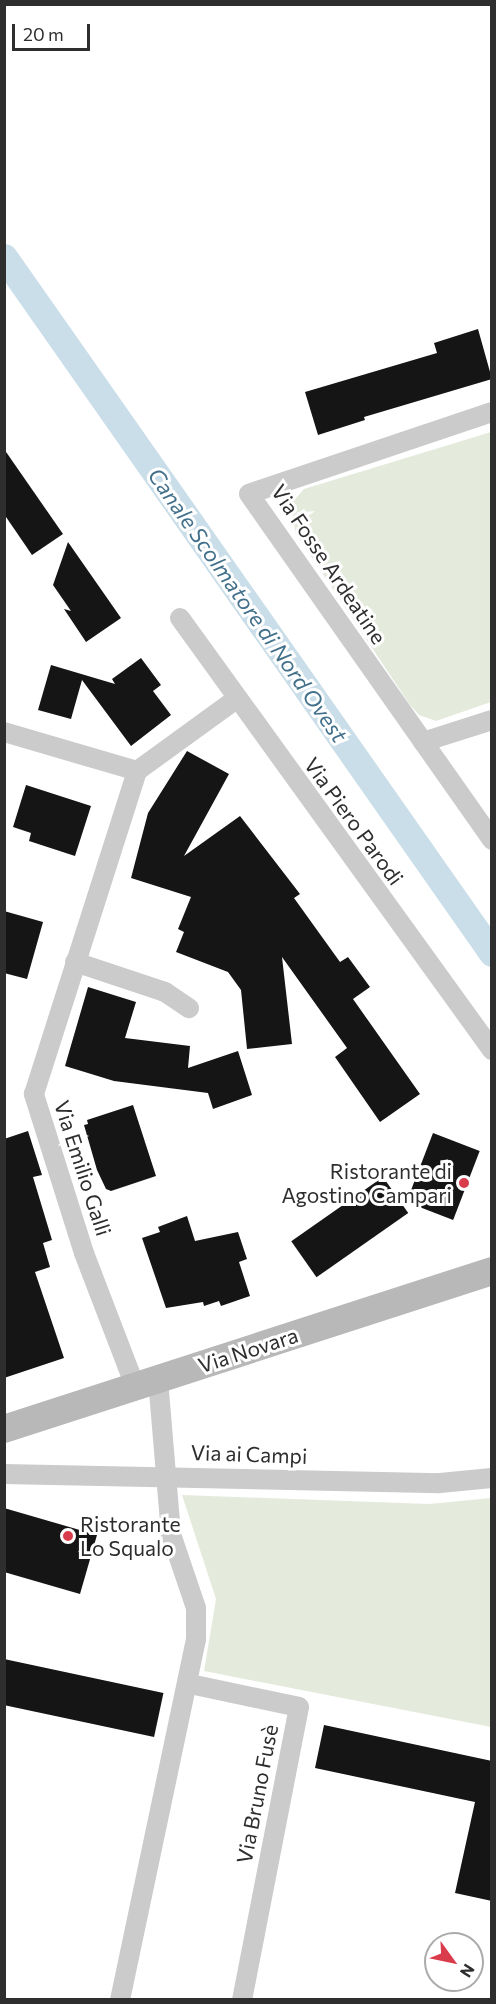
<!DOCTYPE html>
<meta charset="utf-8">
<style>
body{margin:0}
#map{position:relative;width:496px;height:2004px;overflow:hidden;background:#fff;font-family:Commissioner,sans-serif}
div>[style]{position:absolute}
[style*='--x']{left:calc(var(--x)*1px);top:calc(var(--y)*1px);width:calc(var(--w)*1px);rotate:calc(var(--a)*1deg)}
.green>*{inset:0;background:#e4ebdd}
.canal>*{height:27px;margin:-13.5px;padding:0 13.5px;transform-origin:13.5px;border-radius:13.5px;background:#cadee9}
.building>*{inset:0;background:#151515;transform-origin:0 0}
.street>*{height:20px;margin:-10px;padding:0 10px;transform-origin:10px;border-radius:10px;background:#cbcbcb}
.secondary>*{height:28px;margin:-14px;padding:0 14px;transform-origin:14px;border-radius:14px;background:#b8b8b8}
.dots>*{width:16px;height:16px;translate:-50% -50%;box-sizing:border-box;border:3px solid #fff;border-radius:50%}
span{translate:-50% -50%;white-space:nowrap;text-align:center;line-height:1.15;-webkit-text-stroke:6px #fff;paint-order:stroke}
.street-label{font-size:21px;color:#2e2e2e}
.poi-label{font-size:21px;color:#2e2e2e}
.right{translate:-100% -50%;text-align:right}
.left{translate:0 -50%;text-align:left}
.water-label{font-size:22px;color:#42708b;font-style:italic}
.frame{position:absolute;inset:0;border:6px solid #2e2e2e;pointer-events:none}
.north{position:absolute;left:424px;top:1932px;width:60px;height:60px;box-sizing:border-box;background:#fff;border:2px solid #ababab;border-radius:50%;rotate:123deg;font-size:16px;font-weight:700;line-height:24px;text-align:center;color:#2e2e2e}
.north::after{content:'';display:block;margin:auto;width:21px;height:27px;background:#d93c4b;clip-path:polygon(50% 0,100% 100%,50% 72%,0 100%)}
.scale{position:absolute;left:12px;top:24px;width:78px;height:27px;box-sizing:border-box;border:3px solid #2e2e2e;border-top:0;padding-left:8px;font-size:18px;line-height:21px;white-space:nowrap;color:#2e2e2e;-webkit-text-stroke:4px #fff;paint-order:stroke}
</style>
<div id="map">
<div class="green">
<div style="clip-path:polygon(491px 432px,491px 702px,436px 721px,419px 715px,410px 705px,296px 534px,290px 505px,304px 489px)"></div>
<div style="clip-path:polygon(182px 1495px,429px 1504px,491px 1498px,491px 1727px,204px 1671px,216px 1599px)"></div>
</div>
<div class="canal">
<div style="--x:4;--y:257;--w:850;--a:54.96"></div>
</div>
<div class="building">
<div style="clip-path:polygon(478px 329px,492px 379px,364px 417px,365px 420px,318px 435px,305px 392px,437px 353px,434px 343px)"></div>
<div style="clip-path:polygon(4px 449px,63px 534px,32px 555px,4px 514px)"></div>
<div style="clip-path:polygon(68px 542px,121px 618px,86px 642px,64px 609px,71px 611px,53px 585px)"></div>
<div style="clip-path:polygon(141px 658px,161px 685px,153px 691px,171px 715px,131px 746px,82px 680px,71px 719px,38px 710px,51px 665px,115px 684px,112px 679px)"></div>
<div style="clip-path:polygon(187px 751px,229px 774px,184px 856px,240px 816px,300px 894px,294px 898px,340px 962px,348px 957px,370px 987px,353px 999px,420px 1094px,380px 1122px,335px 1057px,347px 1048px,282px 957px,292px 1044px,247px 1049px,241px 990px,228px 972px,176px 952px,184px 932px,178px 929px,191px 897px,131px 878px,148px 813px)"></div>
<div style="clip-path:polygon(26px 785px,91px 806px,75px 856px,29px 841px,31px 833px,13px 827px)"></div>
<div style="clip-path:polygon(4px 911px,43px 922px,27px 979px,4px 973px)"></div>
<div style="clip-path:polygon(88px 987px,136px 1002px,125px 1038px,190px 1046px,188px 1068px,238px 1051px,252px 1095px,213px 1109px,208px 1093px,114px 1081px,65px 1066px)"></div>
<div style="clip-path:polygon(133px 1105px,156px 1176px,111px 1191px,106px 1189px,97px 1170px,84px 1125px,88px 1124px,87px 1120px)"></div>
<div style="clip-path:polygon(28px 1131px,42px 1175px,33px 1177px,52px 1240px,43px 1243px,50px 1267px,35px 1272px,64px 1358px,4px 1378px,4px 1139px)"></div>
<div style="left:433px;top:1133px;width:50px;height:74px;rotate:21deg"></div>
<div style="left:383px;top:1177px;width:44px;height:112px;rotate:55deg"></div>
<div style="clip-path:polygon(187px 1216px,195px 1241px,238px 1232px,247px 1259px,239px 1262px,250px 1296px,221px 1306px,219px 1301px,204px 1306px,203px 1302px,166px 1308px,142px 1238px,160px 1232px,158px 1227px)"></div>
<div style="clip-path:polygon(4px 1508px,97px 1535px,80px 1594px,4px 1572px)"></div>
<div style="left:4px;top:1659px;width:163px;height:45px;rotate:12deg"></div>
<div style="clip-path:polygon(324px 1725px,492px 1761px,492px 1901px,455px 1893px,475px 1802px,315px 1768px)"></div>
</div>
<div class="street">
<div style="--x:492;--y:412;--w:256;--a:161.4"></div>
<div style="--x:249;--y:494;--w:423;--a:54.9"></div>
<div style="--x:180;--y:618;--w:533;--a:54.16"></div>
<div style="--x:4;--y:732;--w:139;--a:16.3"></div>
<div style="--x:423;--y:742;--w:72;--a:-17.7"></div>
<div style="--x:75;--y:962;--w:95;--a:18.4"></div>
<div style="--x:165;--y:992;--w:29;--a:34"></div>
<div style="--x:135;--y:1386;--w:142;--a:-111"></div>
<div style="--x:84;--y:1253;--w:167;--a:-107.5"></div>
<div style="--x:34;--y:1094;--w:339;--a:-72.3"></div>
<div style="--x:137;--y:771;--w:122;--a:-36"></div>
<div style="--x:4;--y:1474;--w:436;--a:1.2"></div>
<div style="--x:440;--y:1483;--w:52;--a:-5.5"></div>
<div style="--x:190;--y:1684;--w:111;--a:11.9"></div>
<div style="--x:299;--y:1707;--w:298;--a:101"></div>
<div style="--x:120;--y:2000;--w:369;--a:-78.1"></div>
<div style="--x:196;--y:1639;--w:31;--a:-90"></div>
<div style="--x:196;--y:1608;--w:78;--a:-108.7"></div>
<div style="--x:171;--y:1534;--w:156;--a:-94.8"></div>
</div>
<div class="secondary">
<div style="--x:4;--y:1429;--w:513;--a:-17.94"></div>
</div>
<div class="dots">
<div style="left:464px;top:1183px;background:#d93c4b"></div>
<div style="left:68px;top:1536px;background:#d93c4b"></div>
</div>
<div class="street-label">
<span style="left:329px;top:564px;rotate:56deg">Via Fosse Ardeatine</span>
<span style="left:354px;top:821px;rotate:54deg">Via Piero Parodi</span>
<span style="left:83px;top:1168px;rotate:72deg">Via Emilio Galli</span>
<span style="left:248px;top:1350px;rotate:-18deg">Via Novara</span>
<span style="left:249px;top:1454px;rotate:2deg">Via ai Campi</span>
<span style="left:257px;top:1794px;rotate:-79deg">Via Bruno Fusè</span>
</div>
<div class="poi-label">
<span class="right" style="left:452px;top:1183px">Ristorante di<br>Agostino Campari</span>
<span class="left" style="left:80px;top:1536px">Ristorante<br>Lo Squalo</span>
</div>
<div class="water-label">
<span style="left:248px;top:605px;rotate:55deg">Canale Scolmatore di Nord Ovest</span>
</div>
<div class="frame"></div>
<div class="north">N</div>
<div class="scale">20 m</div>
</div>
